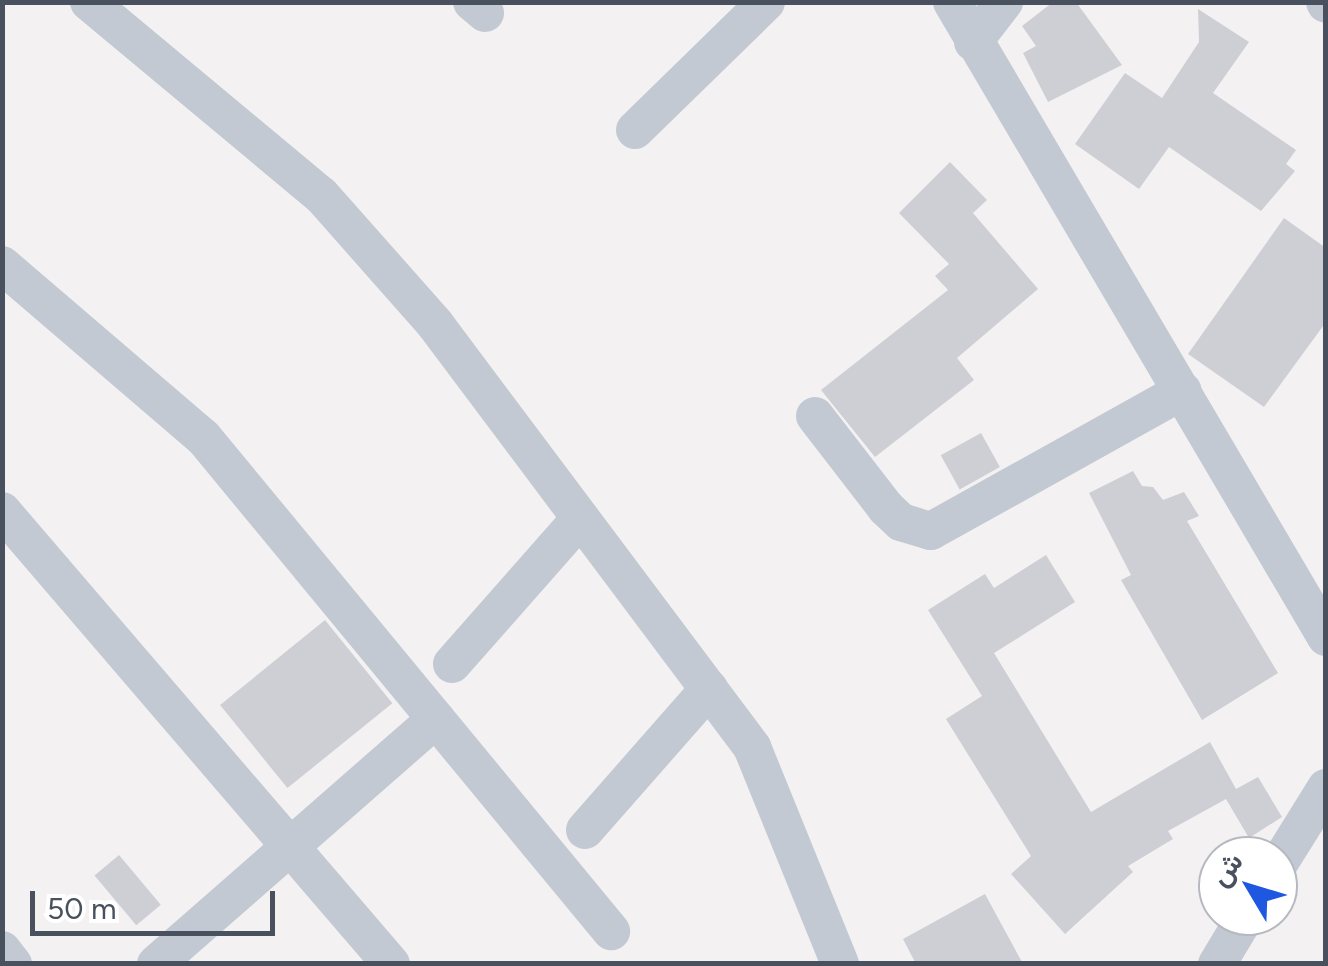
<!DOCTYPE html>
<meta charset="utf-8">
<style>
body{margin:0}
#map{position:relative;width:1328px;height:966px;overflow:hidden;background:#f3f1f1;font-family:Figtree,Vazirmatn,sans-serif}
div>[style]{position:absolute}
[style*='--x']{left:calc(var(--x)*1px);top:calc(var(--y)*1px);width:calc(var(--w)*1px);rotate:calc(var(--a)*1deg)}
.building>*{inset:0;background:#cecfd5;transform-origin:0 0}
.street>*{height:38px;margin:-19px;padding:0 19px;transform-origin:19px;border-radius:19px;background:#c2c9d2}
span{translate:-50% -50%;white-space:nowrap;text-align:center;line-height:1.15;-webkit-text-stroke:9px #fff;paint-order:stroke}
.frame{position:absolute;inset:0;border:5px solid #49515e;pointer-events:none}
.north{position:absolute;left:1198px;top:836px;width:100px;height:100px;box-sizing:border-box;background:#fff;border:2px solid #b6b9bf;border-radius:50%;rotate:308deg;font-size:28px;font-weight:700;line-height:40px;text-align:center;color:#49515e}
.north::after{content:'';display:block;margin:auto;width:35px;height:45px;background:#1e57e0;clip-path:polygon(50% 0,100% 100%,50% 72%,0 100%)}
.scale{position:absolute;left:30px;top:891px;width:245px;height:45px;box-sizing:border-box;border:5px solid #49515e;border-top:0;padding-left:12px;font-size:30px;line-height:35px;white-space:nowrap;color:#49515e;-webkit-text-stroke:8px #fff;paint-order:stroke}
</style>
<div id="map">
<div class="building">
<div style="clip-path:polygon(1053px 2px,1076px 2px,1122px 65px,1048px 102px,1023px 53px,1036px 46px,1022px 26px)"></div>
<div style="clip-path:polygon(1198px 9px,1249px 42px,1213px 93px,1296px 150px,1286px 164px,1295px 171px,1261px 211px,1169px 147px,1139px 189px,1075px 144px,1125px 73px,1162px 98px,1199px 42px)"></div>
<div style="clip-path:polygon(950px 162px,987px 200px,973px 213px,1038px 289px,957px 358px,974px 380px,875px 457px,821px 390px,948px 290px,935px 276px,949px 264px,899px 213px)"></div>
<div style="clip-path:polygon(1284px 218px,1326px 248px,1326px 322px,1264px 407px,1188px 354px)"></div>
<div style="left:981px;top:433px;width:39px;height:46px;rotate:61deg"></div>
<div style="clip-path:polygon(1133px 471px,1142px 486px,1153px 487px,1163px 500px,1184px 492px,1199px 516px,1187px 521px,1278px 673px,1202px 720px,1121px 580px,1131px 575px,1089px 493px)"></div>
<div style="clip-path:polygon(1046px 555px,1075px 602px,994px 653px,1091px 812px,1210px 742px,1236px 789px,1258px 777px,1282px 817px,1249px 838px,1226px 799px,1168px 831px,1173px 839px,1128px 866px,1133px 872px,1065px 934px,1011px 874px,1031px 856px,946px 719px,982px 696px,928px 610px,985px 574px,994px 588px)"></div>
<div style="left:325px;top:620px;width:107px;height:135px;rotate:51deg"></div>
<div style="left:119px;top:855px;width:65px;height:32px;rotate:50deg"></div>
<div style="clip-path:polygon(985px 894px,1023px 964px,916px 964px,903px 939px)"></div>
</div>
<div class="street">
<div style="--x:89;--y:2;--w:302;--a:39.8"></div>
<div style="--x:321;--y:195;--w:172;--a:48.5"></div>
<div style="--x:435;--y:324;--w:529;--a:53.15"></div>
<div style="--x:752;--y:747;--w:234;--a:67.9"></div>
<div style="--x:472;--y:2;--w:17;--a:40"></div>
<div style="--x:952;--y:2;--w:737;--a:59.5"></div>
<div style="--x:1325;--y:2;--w:2;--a:63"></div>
<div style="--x:973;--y:42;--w:51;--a:-52.2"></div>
<div style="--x:635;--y:130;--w:183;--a:-44.3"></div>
<div style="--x:2;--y:265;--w:265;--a:40.6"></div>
<div style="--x:203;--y:437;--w:641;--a:50.45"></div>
<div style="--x:815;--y:416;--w:116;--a:52.3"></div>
<div style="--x:886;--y:508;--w:21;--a:43"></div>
<div style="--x:901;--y:522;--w:31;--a:17"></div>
<div style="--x:931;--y:531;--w:288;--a:-29.1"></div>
<div style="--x:2;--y:511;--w:597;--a:49.35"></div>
<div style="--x:452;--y:664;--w:193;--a:-48.6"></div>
<div style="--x:585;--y:830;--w:188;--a:-48.7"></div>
<div style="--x:1278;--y:865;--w:91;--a:-58.1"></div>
<div style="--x:2;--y:950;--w:18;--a:52"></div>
<div style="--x:156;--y:964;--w:372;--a:-41.2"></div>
<div style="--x:1217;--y:964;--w:56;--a:-58.9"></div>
</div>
<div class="frame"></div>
<div class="north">ش</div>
<div class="scale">50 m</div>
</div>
